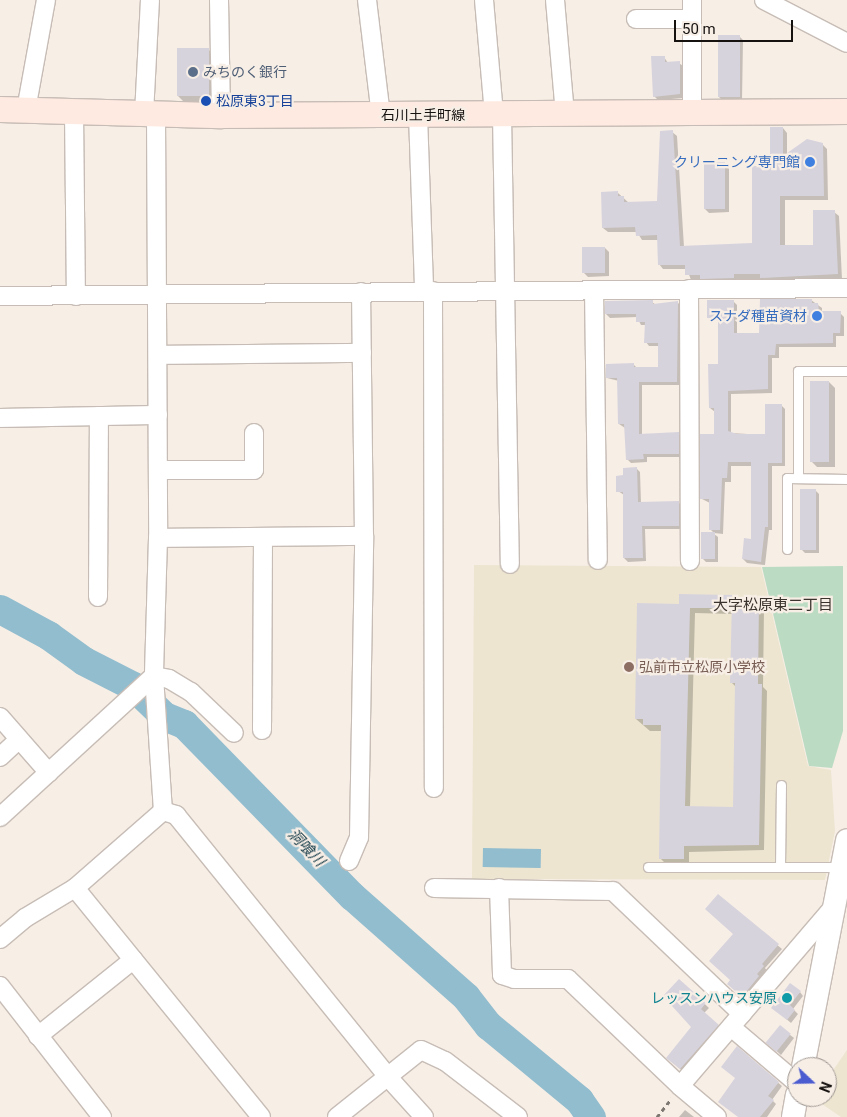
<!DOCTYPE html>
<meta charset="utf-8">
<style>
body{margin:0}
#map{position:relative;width:847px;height:1117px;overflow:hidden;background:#f7eee6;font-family:Roboto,"Noto Sans JP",sans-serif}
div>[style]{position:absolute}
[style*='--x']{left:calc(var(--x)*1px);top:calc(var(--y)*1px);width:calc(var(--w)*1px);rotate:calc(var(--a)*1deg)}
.education>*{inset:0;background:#ede5d0}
.green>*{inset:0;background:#bbdcc2}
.water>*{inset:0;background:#92bdce;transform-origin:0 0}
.shadow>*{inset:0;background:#0003}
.river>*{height:29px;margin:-14.5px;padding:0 14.5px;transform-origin:14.5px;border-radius:14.5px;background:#92bdce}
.building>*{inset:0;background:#d7d3dd;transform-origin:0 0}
.path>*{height:3px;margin-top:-1.5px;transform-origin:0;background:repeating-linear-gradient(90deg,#7d7772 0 4px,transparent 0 8px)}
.roads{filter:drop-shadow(1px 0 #c7bdb6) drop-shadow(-1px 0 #c7bdb6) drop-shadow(0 1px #c7bdb6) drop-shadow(0 -1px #c7bdb6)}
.service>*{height:9px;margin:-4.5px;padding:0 4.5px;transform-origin:4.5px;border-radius:4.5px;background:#fff}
.minor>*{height:18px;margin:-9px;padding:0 9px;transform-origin:9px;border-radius:9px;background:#fff}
.tertiary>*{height:22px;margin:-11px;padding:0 11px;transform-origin:11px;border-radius:11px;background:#fff}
.secondary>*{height:25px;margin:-12.5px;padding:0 12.5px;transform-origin:12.5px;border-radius:12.5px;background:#ffeae1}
.dots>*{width:14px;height:14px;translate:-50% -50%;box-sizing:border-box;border:2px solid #f7eee6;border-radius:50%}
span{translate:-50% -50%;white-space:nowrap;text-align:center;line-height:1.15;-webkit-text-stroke:4.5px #f7eee6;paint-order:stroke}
.service-label{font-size:14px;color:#4e5e75}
.left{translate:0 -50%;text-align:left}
.transit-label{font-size:14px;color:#164399}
.street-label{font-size:14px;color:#161210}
.shop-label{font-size:14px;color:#366cbe}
.right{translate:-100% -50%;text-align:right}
.education-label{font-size:14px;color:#785e54}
.culture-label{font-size:14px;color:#0d838f}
.neighbourhood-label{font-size:15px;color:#3a322c}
.water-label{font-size:15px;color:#123946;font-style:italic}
.north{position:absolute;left:787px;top:1057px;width:50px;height:50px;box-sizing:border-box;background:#f7eee6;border:1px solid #9d9690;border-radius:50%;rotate:111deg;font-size:14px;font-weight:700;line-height:20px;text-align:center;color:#161210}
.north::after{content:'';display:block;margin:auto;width:18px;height:22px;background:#4b5cd1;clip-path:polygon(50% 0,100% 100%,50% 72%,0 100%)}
.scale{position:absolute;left:674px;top:20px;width:119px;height:22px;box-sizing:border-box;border:2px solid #161210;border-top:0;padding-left:6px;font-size:15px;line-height:18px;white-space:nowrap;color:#161210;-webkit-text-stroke:4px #f7eee6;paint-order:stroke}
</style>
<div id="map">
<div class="education">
<div style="clip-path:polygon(474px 565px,761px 567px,808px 766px,831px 770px,835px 831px,825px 880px,472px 879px)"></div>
<div style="clip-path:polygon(847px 1050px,847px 1117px,841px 1117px,813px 1098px,827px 1097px,827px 1079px)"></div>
</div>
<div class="green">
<div style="clip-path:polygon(843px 566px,843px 731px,832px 768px,809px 766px,762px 567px)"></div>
</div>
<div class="water">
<div style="left:483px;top:848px;width:58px;height:19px;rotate:1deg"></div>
</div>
<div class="shadow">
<div style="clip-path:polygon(739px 36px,743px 40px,742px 101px,723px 101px,719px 97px)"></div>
<div style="clip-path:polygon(208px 49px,214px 55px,215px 101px,184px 102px,178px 96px)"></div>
<div style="clip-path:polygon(664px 57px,668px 63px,679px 63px,683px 66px,684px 98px,658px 100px,654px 96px)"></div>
<div style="clip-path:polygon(783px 128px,787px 133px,787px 154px,822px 144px,827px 149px,828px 200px,785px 200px,785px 247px,815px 246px,834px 212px,839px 216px,842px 279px,766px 282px,762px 279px,738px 279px,738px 283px,706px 283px,702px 279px,691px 280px,687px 269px,663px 269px,659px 264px,659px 240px,642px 240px,637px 232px,608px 232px,603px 228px,618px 193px,629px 203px,658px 202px,672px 132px,677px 136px,684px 247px,753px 244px)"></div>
<div style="clip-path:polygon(725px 163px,729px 167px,729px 212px,709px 213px,705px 209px)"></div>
<div style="clip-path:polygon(605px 248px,609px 252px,609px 276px,588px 277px,584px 273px)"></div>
<div style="clip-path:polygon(811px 300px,822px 308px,822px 313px,840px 313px,844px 317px,844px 336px,836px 336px,836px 347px,779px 347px,779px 358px,772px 358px,772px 393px,731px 394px,731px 433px,766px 435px,781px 405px,785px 409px,785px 466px,772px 466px,772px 530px,769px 530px,765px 565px,747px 563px,743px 559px,752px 541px,752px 466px,731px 466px,731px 482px,725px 482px,723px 534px,714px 533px,710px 529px,710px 503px,702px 499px,715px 435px,715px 412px,710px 408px,720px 365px,719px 321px,708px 317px,733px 301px,737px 305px,737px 334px,761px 334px)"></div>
<div style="clip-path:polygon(652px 302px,656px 305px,678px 303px,682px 306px,680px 385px,642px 385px,642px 436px,678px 434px,682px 437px,682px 457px,647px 457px,647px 462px,631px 463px,627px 459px,625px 428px,619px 424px,619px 381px,607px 378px,633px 364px,637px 368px,659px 368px,659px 346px,649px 346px,646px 342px,646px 325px,641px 325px,637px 317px,610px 318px,606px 314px)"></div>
<div style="clip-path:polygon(829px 382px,835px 388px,835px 467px,817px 467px,811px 461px)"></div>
<div style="clip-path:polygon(637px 469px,640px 472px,641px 503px,679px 503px,682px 506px,682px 529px,645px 529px,646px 561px,628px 562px,624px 558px,624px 495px,618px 491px,624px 477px)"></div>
<div style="clip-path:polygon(815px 490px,819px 494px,819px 553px,805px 553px,801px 549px)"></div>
<div style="clip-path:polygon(714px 534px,718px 537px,718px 562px,706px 562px,702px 558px)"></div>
<div style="clip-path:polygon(evenodd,731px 596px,737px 601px,758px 602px,764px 608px,763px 687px,767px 691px,764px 850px,689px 852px,689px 865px,666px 864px,660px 858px,662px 731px,650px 731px,636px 719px,680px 605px,731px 596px,695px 613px,733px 614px,732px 683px,736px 687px,734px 808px,690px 807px,695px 613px)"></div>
<div style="clip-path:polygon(718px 895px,782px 949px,765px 968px,767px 971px,760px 978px,762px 981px,746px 1000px,729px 984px,732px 980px,735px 934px)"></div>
<div style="clip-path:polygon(679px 980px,709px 1008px,704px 1013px,721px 1029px,684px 1072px,672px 1062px,692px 1027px)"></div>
<div style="clip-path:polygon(800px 992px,803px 996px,793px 1009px,798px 1014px,791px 1023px,777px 1011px)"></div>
<div style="clip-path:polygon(780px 1027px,794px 1038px,781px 1055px,772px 1047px)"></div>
<div style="clip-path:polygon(737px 1048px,782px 1086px,772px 1100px,776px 1104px,767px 1117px,738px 1117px)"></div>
<div style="clip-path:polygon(685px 1110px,694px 1117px,679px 1117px)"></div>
</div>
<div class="river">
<div style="--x:0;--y:609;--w:55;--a:28.4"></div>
<div style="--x:48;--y:635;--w:44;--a:35.8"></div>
<div style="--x:84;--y:661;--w:55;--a:27"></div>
<div style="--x:133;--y:686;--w:43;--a:44.1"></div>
<div style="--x:164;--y:716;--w:22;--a:22"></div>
<div style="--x:184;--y:724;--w:240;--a:45.7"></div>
<div style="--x:352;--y:896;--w:152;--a:41.5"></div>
<div style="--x:466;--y:997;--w:36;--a:52"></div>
<div style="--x:488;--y:1025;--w:118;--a:39.5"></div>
<div style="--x:579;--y:1100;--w:21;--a:55"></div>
</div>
<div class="building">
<div style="left:718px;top:35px;width:22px;height:62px"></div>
<div style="left:177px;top:48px;width:32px;height:48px"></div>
<div style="clip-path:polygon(651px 56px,665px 56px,665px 62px,680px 61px,680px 94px,653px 97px)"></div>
<div style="clip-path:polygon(770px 127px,783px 127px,783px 156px,807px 139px,823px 143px,824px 196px,780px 196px,780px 245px,813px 245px,813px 210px,835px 210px,838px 274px,760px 278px,760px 274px,734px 274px,734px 278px,700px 279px,700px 275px,685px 275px,685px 265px,658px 265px,657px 235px,636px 236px,635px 227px,602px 228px,601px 192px,618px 191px,618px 196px,624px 196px,624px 202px,657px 201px,660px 131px,673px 130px,680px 246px,752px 243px,752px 166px,770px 166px)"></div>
<div style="left:704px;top:162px;width:21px;height:47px"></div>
<div style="left:582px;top:247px;width:23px;height:26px"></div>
<div style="clip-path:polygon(760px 299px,812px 299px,812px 303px,818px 303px,819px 311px,841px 311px,840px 333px,833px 333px,833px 343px,776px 344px,775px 355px,768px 355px,768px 389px,728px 391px,728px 431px,737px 434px,765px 434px,765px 404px,782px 404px,782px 463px,768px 463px,768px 527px,765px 527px,761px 562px,742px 559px,744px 538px,751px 539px,751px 462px,728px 462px,727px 478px,722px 478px,720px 530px,709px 530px,709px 499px,700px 499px,700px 434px,714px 434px,714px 408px,709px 408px,708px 364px,718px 364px,718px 318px,707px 318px,707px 300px,734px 300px,734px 333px,759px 333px)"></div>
<div style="clip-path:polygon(653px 300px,653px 304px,678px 301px,677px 382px,639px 382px,639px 434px,679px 432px,679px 454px,643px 454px,644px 459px,626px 460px,624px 424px,618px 424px,617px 378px,606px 378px,606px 364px,634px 363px,634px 367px,658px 367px,658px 343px,644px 343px,645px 322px,636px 322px,636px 314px,605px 314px,605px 301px)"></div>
<div style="left:810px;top:381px;width:19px;height:81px"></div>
<div style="clip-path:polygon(637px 467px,638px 502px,679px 501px,679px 526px,642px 526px,643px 558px,623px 558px,623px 492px,616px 492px,616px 476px,623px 475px,623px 468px)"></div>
<div style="left:800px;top:489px;width:16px;height:61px"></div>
<div style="left:701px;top:532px;width:14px;height:27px"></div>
<div style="clip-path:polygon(679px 594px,732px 595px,732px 608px,690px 608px,685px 806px,733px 807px,735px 683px,730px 683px,732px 600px,759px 600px,758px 684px,762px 684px,759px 845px,684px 846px,684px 859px,659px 859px,661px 725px,643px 725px,643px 719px,635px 719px,637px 603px,679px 604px)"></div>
<div style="clip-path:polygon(718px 894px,779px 944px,762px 964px,764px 966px,757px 974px,759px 976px,742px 997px,727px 984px,730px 980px,709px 961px,733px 934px,705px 909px)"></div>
<div style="clip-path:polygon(679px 979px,706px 1003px,701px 1009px,719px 1025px,680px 1069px,666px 1058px,691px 1027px,663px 996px)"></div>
<div style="clip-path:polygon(790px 983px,801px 991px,790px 1005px,795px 1010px,787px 1020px,771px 1008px)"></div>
<div style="left:780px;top:1025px;width:14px;height:23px;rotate:39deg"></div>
<div style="clip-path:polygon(737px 1046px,779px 1082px,768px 1096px,774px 1100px,760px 1117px,738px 1117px,718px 1102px,735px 1078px,721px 1067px)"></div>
</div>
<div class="path">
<div style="--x:657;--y:1117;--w:24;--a:-52"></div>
</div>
<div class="roads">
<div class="service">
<div style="--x:798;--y:478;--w:107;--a:-90"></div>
<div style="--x:798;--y:371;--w:49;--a:0"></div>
<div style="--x:787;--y:549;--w:71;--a:-90"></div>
<div style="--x:787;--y:478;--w:60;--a:1"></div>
<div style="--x:648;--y:867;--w:193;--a:0"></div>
<div style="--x:780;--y:867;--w:82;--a:-89.3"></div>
</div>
<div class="minor">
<div style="--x:219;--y:0;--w:115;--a:89"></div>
<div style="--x:367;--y:0;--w:116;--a:83.1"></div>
<div style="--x:484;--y:0;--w:115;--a:85"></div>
<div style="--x:555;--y:0;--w:114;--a:85"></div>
<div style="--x:692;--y:0;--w:113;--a:90"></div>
<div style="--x:764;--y:0;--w:93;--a:27.4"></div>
<div style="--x:636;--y:19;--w:56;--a:0"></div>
<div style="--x:26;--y:110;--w:112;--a:-79.7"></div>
<div style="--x:74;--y:112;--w:184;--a:89.4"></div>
<div style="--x:144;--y:114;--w:114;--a:-87"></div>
<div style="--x:156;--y:115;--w:423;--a:89.7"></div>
<div style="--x:158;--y:538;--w:138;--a:91.7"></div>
<div style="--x:154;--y:676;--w:135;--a:86.2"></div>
<div style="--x:418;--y:115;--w:176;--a:88"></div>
<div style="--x:502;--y:115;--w:449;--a:89"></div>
<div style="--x:689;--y:289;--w:272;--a:89.8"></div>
<div style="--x:594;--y:290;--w:270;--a:89.2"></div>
<div style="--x:433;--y:291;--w:497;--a:89.9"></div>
<div style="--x:0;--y:296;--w:847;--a:-0.54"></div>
<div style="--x:158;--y:355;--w:204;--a:-0.6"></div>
<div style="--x:0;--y:418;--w:158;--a:-1.1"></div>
<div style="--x:158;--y:470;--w:96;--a:0"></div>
<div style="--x:254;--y:470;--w:37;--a:-90"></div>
<div style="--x:158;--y:538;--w:206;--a:-0.6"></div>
<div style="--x:98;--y:597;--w:181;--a:-89.7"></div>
<div style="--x:154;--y:676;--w:15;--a:11"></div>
<div style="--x:169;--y:679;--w:26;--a:31"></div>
<div style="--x:191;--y:692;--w:59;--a:43.6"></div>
<div style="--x:0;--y:717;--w:74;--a:48.8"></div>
<div style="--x:262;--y:730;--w:192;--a:-89.7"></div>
<div style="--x:0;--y:757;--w:26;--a:-43"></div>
<div style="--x:163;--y:811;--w:14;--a:17"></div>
<div style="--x:176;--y:815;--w:336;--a:51"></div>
<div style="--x:387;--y:1076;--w:55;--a:47.9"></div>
<div style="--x:0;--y:817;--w:209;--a:-42.5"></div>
<div style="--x:349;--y:861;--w:26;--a:-67"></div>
<div style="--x:359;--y:837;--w:301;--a:-89"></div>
<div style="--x:364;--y:536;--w:244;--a:-90.7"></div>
<div style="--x:75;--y:888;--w:295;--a:50.9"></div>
<div style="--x:434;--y:888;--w:179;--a:1"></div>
<div style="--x:613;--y:891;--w:178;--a:43.6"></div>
<div style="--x:499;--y:888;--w:87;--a:88"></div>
<div style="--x:502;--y:975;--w:13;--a:18"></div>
<div style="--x:514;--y:979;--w:54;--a:0"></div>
<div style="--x:568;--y:979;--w:155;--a:43.7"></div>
<div style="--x:680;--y:1086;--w:48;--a:40"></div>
<div style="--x:0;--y:939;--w:33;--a:-40"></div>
<div style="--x:25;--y:918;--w:58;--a:-31"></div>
<div style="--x:75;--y:888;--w:117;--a:-41.2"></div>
<div style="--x:0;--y:986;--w:166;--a:52.1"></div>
<div style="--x:731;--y:1027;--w:87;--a:40.3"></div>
<div style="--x:38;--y:1036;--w:122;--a:-38.7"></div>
<div style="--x:680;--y:1086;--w:238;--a:-49.4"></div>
<div style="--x:337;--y:1117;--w:107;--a:-38.6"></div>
<div style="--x:421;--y:1050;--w:26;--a:25"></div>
<div style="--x:445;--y:1061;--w:92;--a:37.5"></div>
</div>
<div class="tertiary">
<div style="--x:803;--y:1067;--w:231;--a:-79"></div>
<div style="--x:793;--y:1117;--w:22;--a:-80"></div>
</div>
<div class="secondary">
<div style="--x:0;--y:109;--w:221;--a:1.6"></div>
<div style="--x:221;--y:115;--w:626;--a:-0.37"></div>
</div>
</div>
<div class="dots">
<div style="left:193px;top:72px;background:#5c6f8a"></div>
<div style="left:206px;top:101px;background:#1a4fb4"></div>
<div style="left:810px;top:162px;background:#3f7fe0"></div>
<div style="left:817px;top:316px;background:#3f7fe0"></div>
<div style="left:629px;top:667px;background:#8d6e63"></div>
<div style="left:787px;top:998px;background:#0f9aa8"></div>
</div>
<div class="service-label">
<span class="left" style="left:203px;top:72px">みちのく銀行</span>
</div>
<div class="transit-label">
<span class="left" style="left:216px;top:101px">松原東3丁目</span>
</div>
<div class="street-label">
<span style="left:423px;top:115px">石川土手町線</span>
</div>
<div class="shop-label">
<span class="right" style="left:800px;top:162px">クリーニング専門館</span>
<span class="right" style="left:807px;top:316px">スナダ種苗資材</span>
</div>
<div class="education-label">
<span class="left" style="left:639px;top:667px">弘前市立松原小学校</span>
</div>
<div class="culture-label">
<span class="right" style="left:777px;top:998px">レッスンハウス安原</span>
</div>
<div class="neighbourhood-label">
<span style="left:773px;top:606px">大字松原東二丁目</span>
</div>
<div class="water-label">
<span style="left:306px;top:848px;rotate:46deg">洞喰川</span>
</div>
<div class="north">N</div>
<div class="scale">50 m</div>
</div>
